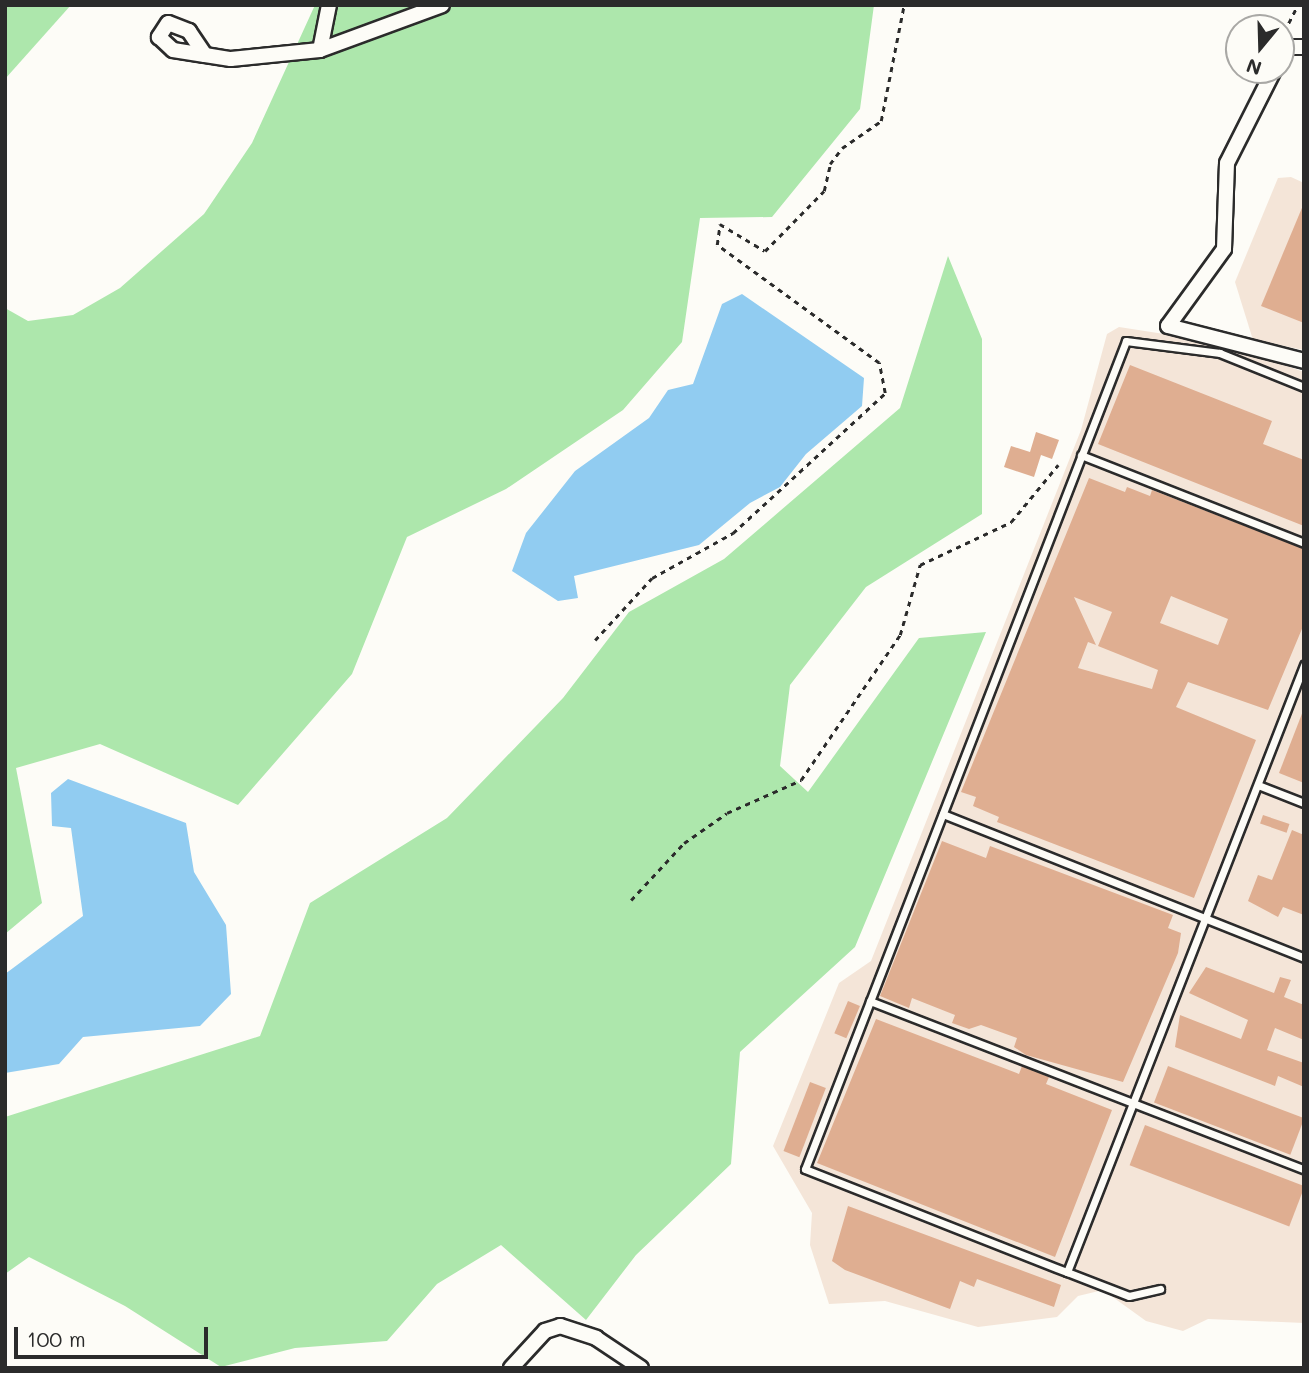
<!DOCTYPE html>
<style>
body{margin:0}
#map{position:relative;width:1309px;height:1373px;overflow:hidden;background:#fdfcf7;font-family:Mali,sans-serif}
div>[style]{position:absolute}
[style*='--x']{left:calc(var(--x)*1px);top:calc(var(--y)*1px);width:calc(var(--w)*1px);rotate:calc(var(--a)*1deg)}
.built>*{inset:0;background:#f4e5d8}
.green>*{inset:0;background:#ade7ac}
.water>*{inset:0;background:#91ccf1}
.building>*{inset:0;background:#dfae91;transform-origin:0 0}
.path>*{height:2.5px;margin-top:-1.25px;transform-origin:0;background:repeating-linear-gradient(90deg,#2b2b2b 0 5px,transparent 0 10px)}
.roads{filter:drop-shadow(2px 0 #2b2b2b) drop-shadow(-2px 0 #2b2b2b) drop-shadow(0 2px #2b2b2b) drop-shadow(0 -2px #2b2b2b)}
.service>*{height:7px;margin:-3.5px;padding:0 3.5px;transform-origin:3.5px;border-radius:3.5px;background:#fdfcf7}
.minor>*{height:14px;margin:-7px;padding:0 7px;transform-origin:7px;border-radius:7px;background:#fdfcf7}
span{translate:-50% -50%;white-space:nowrap;text-align:center;line-height:1.15;-webkit-text-stroke:5px #fdfcf7;paint-order:stroke}
.frame{position:absolute;inset:0;border:7px solid #2b2b2b;pointer-events:none}
.north{position:absolute;left:1225px;top:14px;width:70px;height:70px;box-sizing:border-box;background:#fdfcf7;border:2px solid #a9a8a5;border-radius:50%;rotate:199deg;font-size:19px;font-weight:700;line-height:28px;text-align:center;color:#2b2b2b}
.north::after{content:'';display:block;margin:auto;width:24px;height:32px;background:#2b2b2b;clip-path:polygon(50% 0,100% 100%,50% 72%,0 100%)}
.scale{position:absolute;left:14px;top:1327px;width:194px;height:32px;box-sizing:border-box;border:4px solid #2b2b2b;border-top:0;padding-left:9px;font-size:21px;line-height:24px;white-space:nowrap;color:#2b2b2b;-webkit-text-stroke:5px #fdfcf7;paint-order:stroke}
</style>
<div id="map">
<div class="built">
<div style="clip-path:polygon(1291px 177px,1304px 183px,1304px 350px,1253px 340px,1235px 282px,1278px 178px)"></div>
<div style="clip-path:polygon(1119px 327px,1222px 343px,1304px 372px,1304px 1323px,1208px 1319px,1183px 1331px,1146px 1321px,1103px 1290px,1078px 1296px,1057px 1317px,978px 1327px,885px 1301px,829px 1304px,810px 1245px,812px 1213px,773px 1146px,839px 983px,871px 961px,1081px 430px,1107px 334px)"></div>
</div>
<div class="green">
<div style="clip-path:polygon(5px 5px,71px 5px,5px 79px)"></div>
<div style="clip-path:polygon(315px 5px,874px 5px,860px 109px,772px 217px,700px 218px,682px 342px,623px 410px,506px 489px,407px 537px,352px 674px,238px 805px,100px 744px,16px 768px,42px 903px,5px 934px,5px 308px,28px 321px,73px 315px,120px 288px,204px 214px,252px 143px)"></div>
<div style="clip-path:polygon(948px 256px,982px 339px,982px 514px,866px 587px,790px 685px,780px 766px,808px 792px,919px 638px,986px 632px,855px 947px,740px 1052px,731px 1164px,636px 1255px,586px 1320px,501px 1245px,437px 1284px,387px 1341px,295px 1348px,221px 1367px,125px 1306px,29px 1257px,5px 1274px,5px 1117px,260px 1036px,310px 903px,447px 818px,563px 698px,629px 612px,724px 559px,900px 408px)"></div>
</div>
<div class="water">
<div style="clip-path:polygon(742px 294px,864px 378px,862px 406px,806px 454px,780px 487px,750px 503px,699px 545px,574px 576px,578px 598px,558px 601px,512px 571px,526px 533px,575px 471px,649px 418px,668px 390px,693px 384px,722px 304px)"></div>
<div style="clip-path:polygon(68px 779px,186px 823px,194px 872px,226px 925px,231px 994px,200px 1026px,83px 1037px,59px 1064px,5px 1073px,5px 974px,83px 916px,71px 828px,52px 826px,51px 793px)"></div>
</div>
<div class="building">
<div style="clip-path:polygon(1304px 203px,1304px 323px,1261px 306px)"></div>
<div style="clip-path:polygon(1130px 365px,1272px 421px,1263px 444px,1304px 460px,1304px 526px,1098px 444px)"></div>
<div style="clip-path:polygon(1036px 432px,1059px 440px,1052px 459px,1041px 455px,1034px 477px,1004px 467px,1011px 446px,1030px 452px)"></div>
<div style="clip-path:polygon(evenodd,1089px 478px,1125px 492px,1127px 487px,1150px 496px,1152px 490px,1304px 549px,1304px 624px,1268px 710px,1188px 682px,1176px 707px,1256px 740px,1194px 898px,997px 822px,999px 817px,973px 806px,976px 797px,961px 792px,1089px 478px,1171px 596px,1228px 619px,1218px 645px,1160px 623px,1171px 596px,1089px 478px,1074px 597px,1112px 612px,1098px 646px,1158px 670px,1152px 689px,1078px 668px,1088px 642px,1096px 645px,1074px 597px)"></div>
<div style="clip-path:polygon(1303px 711px,1304px 711px,1304px 783px,1279px 773px)"></div>
<div style="left:1263px;top:815px;width:28px;height:9px;rotate:19deg"></div>
<div style="clip-path:polygon(1292px 830px,1304px 835px,1304px 915px,1283px 907px,1278px 917px,1248px 901px,1258px 875px,1272px 880px)"></div>
<div style="clip-path:polygon(942px 841px,986px 858px,990px 846px,1173px 915px,1168px 928px,1181px 933px,1178px 953px,1123px 1082px,1026px 1055px,1014px 1047px,1017px 1038px,981px 1025px,969px 1029px,952px 1023px,955px 1015px,912px 998px,909px 1008px,880px 996px)"></div>
<div style="clip-path:polygon(1206px 967px,1274px 993px,1280px 977px,1291px 980px,1284px 997px,1304px 1005px,1304px 1040px,1275px 1028px,1267px 1050px,1304px 1063px,1304px 1087px,1278px 1076px,1275px 1086px,1175px 1047px,1180px 1015px,1241px 1039px,1248px 1020px,1189px 993px)"></div>
<div style="left:848px;top:1001px;width:13px;height:35px;rotate:23deg"></div>
<div style="clip-path:polygon(876px 1019px,1019px 1074px,1022px 1066px,1049px 1077px,1046px 1084px,1112px 1110px,1055px 1257px,817px 1163px)"></div>
<div style="left:1168px;top:1066px;width:146px;height:39px;rotate:21deg"></div>
<div style="left:810px;top:1082px;width:17px;height:74px;rotate:21deg"></div>
<div style="left:1145px;top:1125px;width:171px;height:43px;rotate:21deg"></div>
<div style="clip-path:polygon(848px 1206px,1061px 1285px,1054px 1307px,977px 1279px,974px 1287px,960px 1281px,950px 1309px,845px 1270px,832px 1261px)"></div>
</div>
<div class="path">
<div style="--x:1284;--y:32;--w:30;--a:-63"></div>
<div style="--x:595;--y:640;--w:84;--a:-47.4"></div>
<div style="--x:652;--y:578;--w:93;--a:-29.1"></div>
<div style="--x:733;--y:533;--w:207;--a:-42.6"></div>
<div style="--x:885;--y:393;--w:31;--a:-101"></div>
<div style="--x:879;--y:363;--w:200;--a:-143.9"></div>
<div style="--x:717;--y:245;--w:21;--a:-82"></div>
<div style="--x:720;--y:224;--w:52;--a:31"></div>
<div style="--x:765;--y:251;--w:84;--a:-45.5"></div>
<div style="--x:824;--y:191;--w:28;--a:-77"></div>
<div style="--x:830;--y:164;--w:20;--a:-53"></div>
<div style="--x:842;--y:148;--w:47;--a:-34.7"></div>
<div style="--x:881;--y:121;--w:118;--a:-78.8"></div>
<div style="--x:631;--y:900;--w:78;--a:-47.1"></div>
<div style="--x:684;--y:843;--w:52;--a:-34.9"></div>
<div style="--x:727;--y:813;--w:81;--a:-24"></div>
<div style="--x:801;--y:780;--w:176;--a:-55.7"></div>
<div style="--x:900;--y:635;--w:73;--a:-74.1"></div>
<div style="--x:920;--y:565;--w:101;--a:-25.3"></div>
<div style="--x:1011;--y:522;--w:74;--a:-50.5"></div>
</div>
<div class="roads">
<div class="service">
<div style="--x:1304;--y:387;--w:91;--a:-158"></div>
<div style="--x:1220;--y:353;--w:95;--a:-172.7"></div>
<div style="--x:1126;--y:341;--w:888;--a:111.19"></div>
<div style="--x:805;--y:1169;--w:282;--a:21.5"></div>
<div style="--x:1067;--y:1272;--w:652;--a:-68.67"></div>
<div style="--x:1081;--y:455;--w:240;--a:21.5"></div>
<div style="--x:1258;--y:785;--w:49;--a:21.4"></div>
<div style="--x:943;--y:814;--w:389;--a:21.7"></div>
<div style="--x:870;--y:1001;--w:465;--a:21.2"></div>
<div style="--x:1067;--y:1272;--w:66;--a:21.2"></div>
<div style="--x:1129;--y:1296;--w:32;--a:-13"></div>
</div>
<div class="minor">
<div style="--x:320;--y:50;--w:46;--a:-78.7"></div>
<div style="--x:205;--y:55;--w:29;--a:-124"></div>
<div style="--x:189;--y:31;--w:22;--a:-159"></div>
<div style="--x:168;--y:23;--w:17;--a:123"></div>
<div style="--x:159;--y:37;--w:19;--a:43"></div>
<div style="--x:173;--y:50;--w:32;--a:9"></div>
<div style="--x:205;--y:55;--w:26;--a:9"></div>
<div style="--x:231;--y:59;--w:89;--a:-5.8"></div>
<div style="--x:320;--y:50;--w:130;--a:-20.2"></div>
<div style="--x:1281;--y:56;--w:10;--a:-61"></div>
<div style="--x:1286;--y:47;--w:18;--a:0"></div>
<div style="--x:1274;--y:70;--w:104;--a:116.8"></div>
<div style="--x:1227;--y:163;--w:86;--a:92"></div>
<div style="--x:1224;--y:249;--w:95;--a:126"></div>
<div style="--x:1168;--y:326;--w:140;--a:14.4"></div>
<div style="--x:511;--y:1368;--w:50;--a:-47.4"></div>
<div style="--x:545;--y:1331;--w:16;--a:-18"></div>
<div style="--x:560;--y:1326;--w:38;--a:18"></div>
<div style="--x:596;--y:1338;--w:54;--a:33.7"></div>
</div>
</div>
<div class="frame"></div>
<div class="north">N</div>
<div class="scale">100 m</div>
</div>
